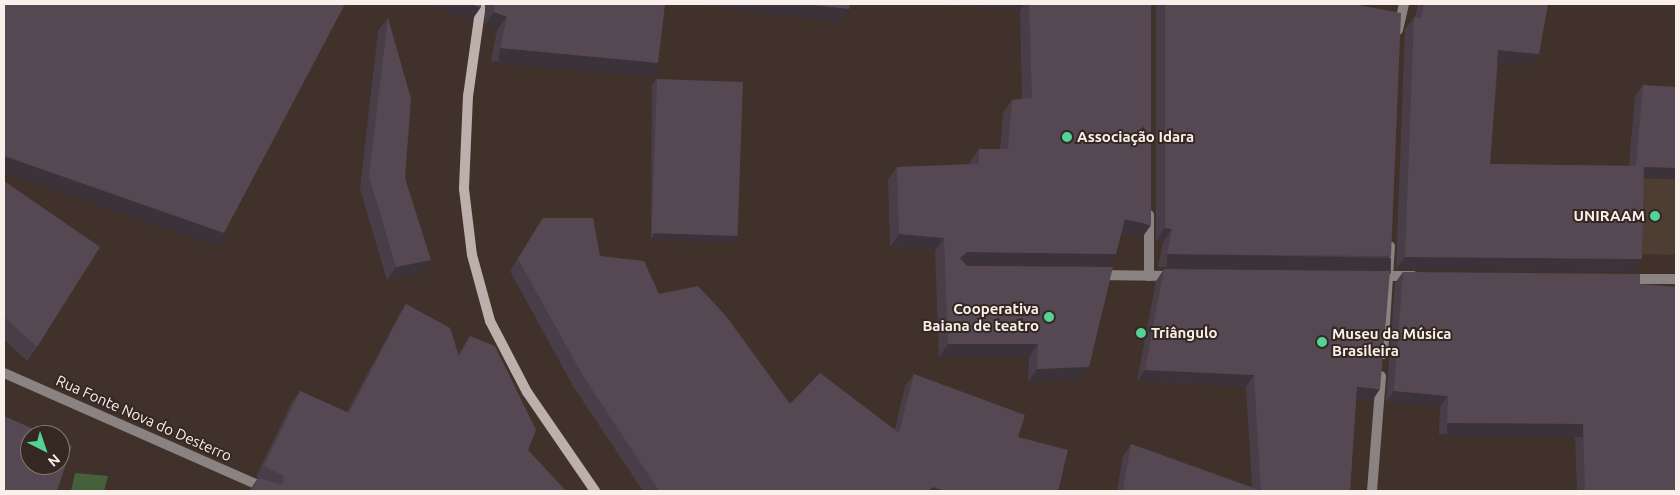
<!DOCTYPE html>
<meta charset="utf-8">
<style>
body{margin:0}
#map{position:relative;width:1680px;height:495px;overflow:hidden;background:#40322b;font-family:Ubuntu,sans-serif}
div>[style]{position:absolute}
[style*='--x']{left:calc(var(--x)*1px);top:calc(var(--y)*1px);width:calc(var(--w)*1px);rotate:calc(var(--a)*1deg)}
.education>*{inset:0;background:#4e3d32;transform-origin:0 0}
.green>*{inset:0;background:#45603a}
.street>*{height:10px;margin:-5px;padding:0 5px;transform-origin:5px;border-radius:5px;background:#8b8381}
.secondary>*{height:10px;margin:-5px;padding:0 5px;transform-origin:5px;border-radius:5px;background:#bcafac}
.wall>*{inset:0;background:#493e47}
.shaded-wall>*{inset:0;background:#3c3239;transform-origin:0 0}
.building>*{inset:0;background:#554852;transform-origin:0 0}
.dots>*{width:14px;height:14px;translate:-50% -50%;box-sizing:border-box;border:2px solid #352822;border-radius:50%}
span{translate:-50% -50%;white-space:nowrap;text-align:center;line-height:1.15;-webkit-text-stroke:4px #352822;paint-order:stroke}
.poi-label{font-size:15px;color:#f9f0eb;font-weight:700}
.left{translate:0 -50%;text-align:left}
.right{translate:-100% -50%;text-align:right}
.street-label{font-size:15px;color:#f9f0eb}
.frame{position:absolute;inset:0;border:5px solid #f9f0eb;pointer-events:none}
.north{position:absolute;left:20px;top:425px;width:50px;height:50px;box-sizing:border-box;background:#352822;border:1px solid #837872;border-radius:50%;rotate:139deg;font-size:14px;font-weight:700;line-height:20px;text-align:center;color:#f9f0eb}
.north::after{content:'';display:block;margin:auto;width:18px;height:22px;background:#53d396;clip-path:polygon(50% 0,100% 100%,50% 72%,0 100%)}
</style>
<div id="map">
<div class="education">
<div style="left:1635px;top:178px;width:41px;height:76px;rotate:1deg"></div>
</div>
<div class="green">
<div style="clip-path:polygon(75px 473px,108px 476px,104px 491px,71px 491px)"></div>
</div>
<div class="street">
<div style="--x:1398;--y:30;--w:27;--a:-77"></div>
<div style="--x:1097;--y:275;--w:76;--a:0.8"></div>
<div style="--x:1149;--y:276;--w:61;--a:-90"></div>
<div style="--x:1377;--y:276;--w:36;--a:0"></div>
<div style="--x:1627;--y:279;--w:49;--a:0"></div>
<div style="--x:1383;--y:354;--w:108;--a:-86.3"></div>
<div style="--x:4;--y:373;--w:292;--a:23.8"></div>
<div style="--x:1372;--y:491;--w:115;--a:-85.5"></div>
</div>
<div class="secondary">
<div style="--x:481;--y:4;--w:93;--a:98"></div>
<div style="--x:468;--y:96;--w:93;--a:92.5"></div>
<div style="--x:464;--y:189;--w:66;--a:83.1"></div>
<div style="--x:472;--y:255;--w:68;--a:74.7"></div>
<div style="--x:490;--y:321;--w:80;--a:62.5"></div>
<div style="--x:527;--y:392;--w:120;--a:55.5"></div>
</div>
<div class="wall">
<div style="clip-path:polygon(485px 4px,665px 4px,649px 76px,491px 61px,497px 30px,485px 25px)"></div>
<div style="clip-path:polygon(934px 4px,1151px 4px,1142px 238px,1121px 233px,1107px 267px,966px 265px,1080px 380px,1028px 382px,1029px 357px,939px 357px,935px 251px,890px 247px,888px 180px,897px 167px,970px 164px,970px 162px,979px 149px,1000px 149px,1003px 113px,1012px 100px,1022px 99px,1020px 11px)"></div>
<div style="clip-path:polygon(1156px 4px,1353px 4px,1391px 256px,1382px 269px,1158px 267px,1163px 242px,1156px 241px)"></div>
<div style="clip-path:polygon(1418px 4px,1548px 4px,1530px 66px,1498px 63px,1490px 164px,1629px 166px,1635px 96px,1643px 85px,1643px 178px,1633px 272px,1396px 269px,1405px 29px,1414px 17px,1415px 17px)"></div>
<div style="clip-path:polygon(388px 18px,405px 178px,422px 273px,387px 280px,360px 189px,378px 31px)"></div>
<div style="clip-path:polygon(657px 79px,734px 243px,651px 239px,652px 85px)"></div>
<div style="clip-path:polygon(4px 181px,37px 347px,27px 361px,4px 339px)"></div>
<div style="clip-path:polygon(543px 218px,659px 294px,790px 404px,895px 429px,905px 386px,914px 374px,1018px 437px,1058px 491px,643px 491px,573px 386px,510px 271px,535px 230px)"></div>
<div style="clip-path:polygon(1164px 269px,1372px 401px,1356px 399px,1350px 491px,1117px 491px,1123px 456px,1131px 444px,1252px 487px,1246px 387px,1137px 381px,1156px 281px)"></div>
<div style="clip-path:polygon(1403px 272px,1640px 284px,1676px 491px,1577px 491px,1575px 435px,1439px 434px,1440px 407px,1386px 402px,1395px 283px)"></div>
<div style="clip-path:polygon(406px 304px,458px 355px,470px 336px,528px 450px,566px 491px,249px 491px,258px 478px,260px 479px,256px 477px,292px 402px,300px 391px,347px 412px,399px 315px)"></div>
</div>
<div class="shaded-wall">
<div style="clip-path:polygon(428px 4px,471px 4px,481px 7px,472px 20px)"></div>
<div style="clip-path:polygon(688px 4px,803px 4px,849px 9px,840px 22px)"></div>
<div style="clip-path:polygon(934px 4px,1025px 4px,1020px 11px)"></div>
<div style="clip-path:polygon(494px 12px,507px 17px,497px 30px,485px 25px)"></div>
<div style="left:500px;top:48px;width:159px;height:16px;rotate:5deg"></div>
<div style="clip-path:polygon(1498px 50px,1539px 54px,1530px 66px,1490px 63px)"></div>
<div style="left:4px;top:156px;width:233px;height:16px;rotate:19deg"></div>
<div style="clip-path:polygon(1636px 167px,1676px 168px,1676px 179px,1628px 178px)"></div>
<div style="clip-path:polygon(1125px 219px,1151px 225px,1142px 238px,1116px 232px)"></div>
<div style="clip-path:polygon(1165px 228px,1172px 229px,1163px 242px,1156px 241px)"></div>
<div style="clip-path:polygon(655px 233px,739px 236px,734px 243px,651px 239px)"></div>
<div style="clip-path:polygon(899px 234px,944px 238px,935px 251px,890px 247px)"></div>
<div style="clip-path:polygon(967px 252px,1116px 254px,1107px 267px,958px 265px,960px 258px)"></div>
<div style="left:1167px;top:254px;width:224px;height:16px;rotate:1deg"></div>
<div style="clip-path:polygon(1405px 257px,1642px 259px,1633px 272px,1396px 269px)"></div>
<div style="clip-path:polygon(431px 260px,422px 273px,387px 280px,396px 267px)"></div>
<div style="clip-path:polygon(948px 344px,1038px 344px,1029px 357px,939px 357px)"></div>
<div style="clip-path:polygon(1089px 367px,1080px 380px,1028px 382px,1037px 369px)"></div>
<div style="clip-path:polygon(1145px 370px,1254px 375px,1246px 387px,1137px 381px)"></div>
<div style="clip-path:polygon(1357px 387px,1380px 389px,1372px 401px,1349px 398px)"></div>
<div style="clip-path:polygon(1394px 391px,1448px 396px,1440px 407px,1386px 402px)"></div>
<div style="left:1447px;top:423px;width:136px;height:14px"></div>
<div style="clip-path:polygon(933px 487px,945px 491px,928px 491px)"></div>
</div>
<div class="building">
<div style="clip-path:polygon(4px 4px,345px 4px,224px 233px,4px 156px)"></div>
<div style="clip-path:polygon(471px 4px,481px 4px,481px 7px)"></div>
<div style="clip-path:polygon(494px 4px,665px 4px,658px 63px,500px 48px,507px 17px,494px 12px)"></div>
<div style="clip-path:polygon(803px 4px,850px 4px,849px 9px)"></div>
<div style="clip-path:polygon(1029px 4px,1151px 4px,1151px 225px,1125px 219px,1116px 254px,967px 252px,960px 258px,967px 266px,1113px 267px,1089px 367px,1037px 369px,1038px 344px,948px 344px,944px 238px,899px 234px,897px 167px,979px 164px,979px 149px,1008px 149px,1012px 100px,1032px 98px)"></div>
<div style="clip-path:polygon(1165px 4px,1353px 4px,1401px 13px,1391px 256px,1167px 254px,1172px 229px,1165px 228px)"></div>
<div style="clip-path:polygon(1424px 4px,1548px 4px,1539px 54px,1498px 50px,1490px 164px,1644px 166px,1642px 259px,1405px 257px,1414px 17px,1421px 18px)"></div>
<div style="clip-path:polygon(388px 18px,411px 99px,405px 178px,431px 260px,396px 267px,369px 176px)"></div>
<div style="left:657px;top:79px;width:86px;height:154px;rotate:2deg"></div>
<div style="clip-path:polygon(1643px 85px,1676px 87px,1676px 168px,1644px 167px,1644px 166px,1636px 166px)"></div>
<div style="clip-path:polygon(4px 181px,100px 247px,37px 347px,4px 317px)"></div>
<div style="clip-path:polygon(543px 218px,593px 218px,600px 256px,644px 261px,659px 294px,698px 286px,726px 316px,790px 404px,820px 373px,899px 433px,914px 374px,1025px 415px,1018px 437px,1068px 450px,1058px 491px,945px 491px,933px 487px,928px 491px,659px 491px,582px 374px,518px 259px)"></div>
<div style="clip-path:polygon(1164px 269px,1390px 271px,1380px 389px,1357px 387px,1350px 491px,1123px 491px,1131px 444px,1261px 491px,1254px 375px,1145px 370px)"></div>
<div style="clip-path:polygon(1403px 272px,1640px 274px,1640px 284px,1676px 287px,1676px 491px,1585px 491px,1583px 424px,1447px 423px,1448px 396px,1394px 391px)"></div>
<div style="clip-path:polygon(406px 304px,450px 328px,459px 356px,470px 336px,495px 346px,536px 430px,528px 450px,566px 491px,251px 491px,258px 478px,283px 485px,284px 476px,264px 466px,300px 391px,349px 413px)"></div>
<div style="clip-path:polygon(4px 416px,47px 435px,30px 435px,30px 465px,60px 465px,60px 441px,72px 446px,57px 491px,4px 491px)"></div>
</div>
<div class="dots">
<div style="left:1067px;top:137px;background:#53d396"></div>
<div style="left:1655px;top:216px;background:#53d396"></div>
<div style="left:1049px;top:317px;background:#53d396"></div>
<div style="left:1141px;top:333px;background:#53d396"></div>
<div style="left:1322px;top:342px;background:#53d396"></div>
</div>
<div class="poi-label">
<span class="left" style="left:1077px;top:137px">Associação Idara</span>
<span class="right" style="left:1645px;top:216px">UNIRAAM</span>
<span class="right" style="left:1039px;top:317px">Cooperativa<br>Baiana de teatro</span>
<span class="left" style="left:1151px;top:333px">Triângulo</span>
<span class="left" style="left:1332px;top:342px">Museu da Música<br>Brasileira</span>
</div>
<div class="street-label">
<span style="left:144px;top:418px;rotate:24deg">Rua Fonte Nova do Desterro</span>
</div>
<div class="frame"></div>
<div class="north">N</div>
</div>
